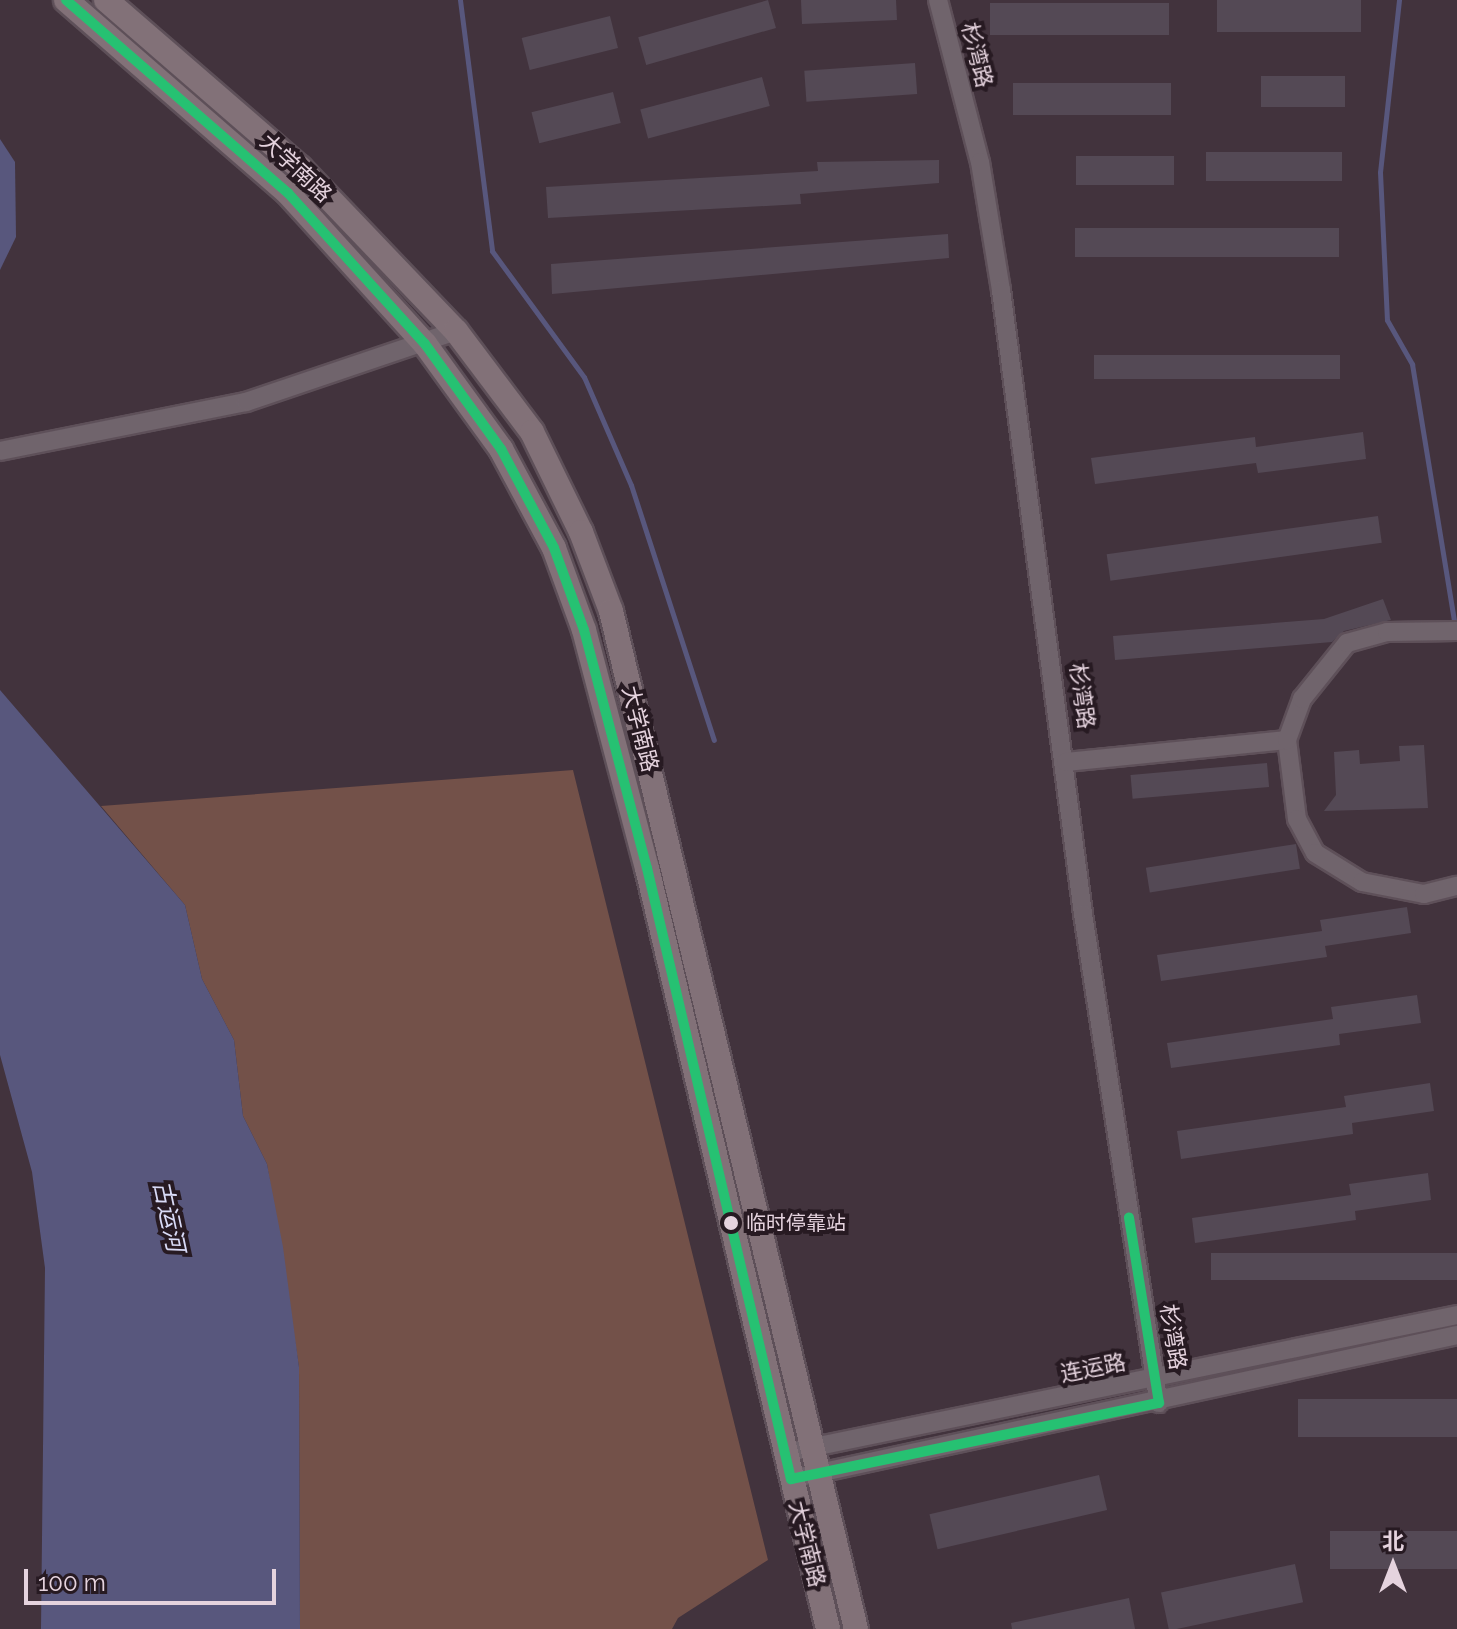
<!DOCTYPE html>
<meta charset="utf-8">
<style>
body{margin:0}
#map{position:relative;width:1457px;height:1629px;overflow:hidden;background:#42333d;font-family:Raleway,"Noto Sans SC",sans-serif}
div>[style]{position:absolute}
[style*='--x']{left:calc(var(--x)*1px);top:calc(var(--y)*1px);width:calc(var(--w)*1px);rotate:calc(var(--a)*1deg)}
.green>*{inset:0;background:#735149}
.water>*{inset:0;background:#58577d}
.stream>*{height:5px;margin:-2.5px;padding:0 2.5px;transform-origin:2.5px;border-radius:2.5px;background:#58577d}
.building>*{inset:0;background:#544955;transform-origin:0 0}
.roads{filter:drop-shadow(2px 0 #5e5059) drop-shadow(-2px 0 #5e5059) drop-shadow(0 2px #5e5059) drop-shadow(0 -2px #5e5059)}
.minor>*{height:18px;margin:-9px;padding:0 9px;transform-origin:9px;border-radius:9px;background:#70646c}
.major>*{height:24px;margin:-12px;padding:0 12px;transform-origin:12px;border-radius:12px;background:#827178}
.bus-1>*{height:10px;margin:-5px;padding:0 5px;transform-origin:5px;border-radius:5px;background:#26c172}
.dots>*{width:22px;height:22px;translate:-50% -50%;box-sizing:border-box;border:4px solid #271a22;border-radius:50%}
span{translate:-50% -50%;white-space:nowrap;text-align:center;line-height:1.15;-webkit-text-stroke:8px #271a22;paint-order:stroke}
.bus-label{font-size:20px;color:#e5d3de}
.left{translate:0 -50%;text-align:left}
.street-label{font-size:22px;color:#e5d3de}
.water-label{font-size:24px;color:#d9dbf7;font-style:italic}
.north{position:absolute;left:1353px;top:1525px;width:80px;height:80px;-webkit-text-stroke:6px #271a22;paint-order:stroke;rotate:0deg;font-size:22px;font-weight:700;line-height:32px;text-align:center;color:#e5d3de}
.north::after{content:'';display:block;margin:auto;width:28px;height:36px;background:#e5d3de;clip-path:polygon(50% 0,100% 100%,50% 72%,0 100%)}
.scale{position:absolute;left:24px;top:1569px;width:252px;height:36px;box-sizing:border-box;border:4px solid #e5d3de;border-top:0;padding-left:10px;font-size:24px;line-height:28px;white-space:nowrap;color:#e5d3de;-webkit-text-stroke:6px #271a22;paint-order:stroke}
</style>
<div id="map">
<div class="green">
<div style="clip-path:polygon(573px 770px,768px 1560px,678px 1618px,672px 1629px,300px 1629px,299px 1367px,267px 1164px,243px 1116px,234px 1040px,202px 979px,185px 905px,101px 806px)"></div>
</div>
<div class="water">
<div style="clip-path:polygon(0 139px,15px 162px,16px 237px,0 270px)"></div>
<div style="clip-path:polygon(0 690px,185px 905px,202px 979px,234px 1040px,243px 1116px,267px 1164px,283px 1247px,299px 1367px,300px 1629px,41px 1629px,45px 1268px,32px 1172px,0 1055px)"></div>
</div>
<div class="stream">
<div style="--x:460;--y:0;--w:253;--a:82.7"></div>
<div style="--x:492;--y:251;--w:156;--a:53.9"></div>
<div style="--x:584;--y:377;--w:118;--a:66.5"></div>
<div style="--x:631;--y:485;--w:268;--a:72"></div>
<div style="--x:1399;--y:0;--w:173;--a:96.3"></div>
<div style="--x:1380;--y:172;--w:148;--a:87.3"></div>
<div style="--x:1387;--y:320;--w:51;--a:60.4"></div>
<div style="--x:1412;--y:364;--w:266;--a:80.7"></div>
</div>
<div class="building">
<div style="left:768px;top:0;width:29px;height:135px;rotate:74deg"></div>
<div style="clip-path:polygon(801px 0,896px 0,897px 20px,802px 24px)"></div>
<div style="left:1217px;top:0;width:144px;height:32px"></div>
<div style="left:990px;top:3px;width:179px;height:32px"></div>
<div style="left:610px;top:16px;width:33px;height:91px;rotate:76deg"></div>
<div style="left:915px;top:63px;width:31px;height:111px;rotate:86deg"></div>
<div style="left:1261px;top:76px;width:84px;height:31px"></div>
<div style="left:762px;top:77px;width:30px;height:126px;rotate:75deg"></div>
<div style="left:1013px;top:83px;width:158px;height:32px"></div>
<div style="left:613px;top:92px;width:32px;height:84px;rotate:76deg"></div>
<div style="left:1206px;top:152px;width:136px;height:29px"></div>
<div style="left:1076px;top:156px;width:98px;height:29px"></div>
<div style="clip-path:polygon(939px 160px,939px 183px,800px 194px,801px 204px,548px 218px,546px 187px,818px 171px,817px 162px)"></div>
<div style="left:1339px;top:228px;width:29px;height:264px;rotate:90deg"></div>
<div style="clip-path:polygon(948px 234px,949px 258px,552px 294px,551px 264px)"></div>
<div style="left:1340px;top:355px;width:24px;height:246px;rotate:90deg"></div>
<div style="clip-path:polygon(1363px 432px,1366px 459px,1258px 473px,1256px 463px,1095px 484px,1091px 458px,1255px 437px,1256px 447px)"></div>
<div style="left:1378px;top:516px;width:27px;height:274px;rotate:82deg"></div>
<div style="clip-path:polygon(1383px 599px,1391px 620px,1344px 631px,1332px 642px,1115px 660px,1113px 636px,1324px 619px)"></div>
<div style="clip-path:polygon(1424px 745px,1428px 808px,1324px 811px,1336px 795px,1334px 752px,1359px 750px,1360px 764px,1400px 761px,1399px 746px)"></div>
<div style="left:1267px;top:763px;width:24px;height:137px;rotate:85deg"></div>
<div style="left:1296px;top:844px;width:25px;height:152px;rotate:81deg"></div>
<div style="clip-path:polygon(1407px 907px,1411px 933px,1325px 946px,1327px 957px,1161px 981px,1157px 955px,1322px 931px,1320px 920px)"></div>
<div style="clip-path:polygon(1417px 995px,1421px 1023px,1339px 1034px,1340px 1045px,1171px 1068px,1167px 1043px,1333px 1019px,1331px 1007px)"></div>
<div style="clip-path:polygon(1430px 1083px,1434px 1111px,1352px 1123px,1353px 1134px,1181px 1159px,1177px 1131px,1346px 1107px,1344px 1096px)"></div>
<div style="clip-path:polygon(1428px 1173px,1431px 1200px,1355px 1211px,1356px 1220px,1195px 1243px,1192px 1218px,1351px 1195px,1349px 1184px)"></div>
<div style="left:1457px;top:1253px;width:27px;height:246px;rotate:90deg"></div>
<div style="left:1457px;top:1399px;width:38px;height:159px;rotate:90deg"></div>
<div style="left:1099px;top:1475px;width:36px;height:174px;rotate:77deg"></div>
<div style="left:1457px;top:1531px;width:38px;height:127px;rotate:90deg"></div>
<div style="left:1295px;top:1564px;width:39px;height:137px;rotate:78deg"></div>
<div style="clip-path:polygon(1129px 1598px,1135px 1629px,1012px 1629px,1011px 1623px)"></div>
</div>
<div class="roads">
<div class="minor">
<div style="--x:938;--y:0;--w:167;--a:75.5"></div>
<div style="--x:980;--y:162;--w:130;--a:80.7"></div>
<div style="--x:1001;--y:290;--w:629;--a:82.51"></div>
<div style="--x:1083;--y:914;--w:495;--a:81.2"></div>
<div style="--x:0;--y:451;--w:251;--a:-11.3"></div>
<div style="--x:246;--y:402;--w:222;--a:-18.7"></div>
<div style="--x:1287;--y:740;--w:80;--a:82.8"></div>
<div style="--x:1297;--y:819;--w:38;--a:62"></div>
<div style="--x:1315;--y:853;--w:55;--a:31.7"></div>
<div style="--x:1362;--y:882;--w:63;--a:11"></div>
<div style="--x:1424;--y:894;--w:34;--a:-14"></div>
<div style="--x:1066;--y:762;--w:222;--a:-5.7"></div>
<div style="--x:1287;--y:740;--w:44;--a:-69.9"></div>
<div style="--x:1302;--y:699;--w:72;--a:-51.2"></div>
<div style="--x:1347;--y:643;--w:41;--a:-15.4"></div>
<div style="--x:1387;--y:632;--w:70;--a:-0.8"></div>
<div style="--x:799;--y:1450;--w:672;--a:-11.59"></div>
<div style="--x:791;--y:1479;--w:681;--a:-12.2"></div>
</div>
<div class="major">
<div style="--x:66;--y:0;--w:294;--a:41"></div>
<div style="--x:288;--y:193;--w:204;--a:47.8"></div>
<div style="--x:425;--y:344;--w:130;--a:54.1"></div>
<div style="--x:501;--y:449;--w:112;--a:61.8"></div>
<div style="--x:554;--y:548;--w:87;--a:69.9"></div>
<div style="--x:584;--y:630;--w:246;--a:75.2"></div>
<div style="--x:647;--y:868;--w:782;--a:76.62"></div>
<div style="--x:106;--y:0;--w:257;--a:40.9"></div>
<div style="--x:300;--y:168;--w:226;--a:46.3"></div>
<div style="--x:456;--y:331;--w:126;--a:53"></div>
<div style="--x:532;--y:432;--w:111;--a:63.9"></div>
<div style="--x:581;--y:532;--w:85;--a:69.2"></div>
<div style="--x:611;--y:611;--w:1047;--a:76.47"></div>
</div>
</div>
<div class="bus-1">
<div style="--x:66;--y:0;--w:294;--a:41"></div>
<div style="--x:288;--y:193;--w:204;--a:47.8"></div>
<div style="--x:425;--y:344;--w:130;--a:54.1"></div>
<div style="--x:501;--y:449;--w:112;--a:61.8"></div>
<div style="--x:554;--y:548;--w:87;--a:69.9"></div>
<div style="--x:584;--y:630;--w:246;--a:75.2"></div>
<div style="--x:647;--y:868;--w:628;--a:76.74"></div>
<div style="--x:791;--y:1479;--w:376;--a:-11.7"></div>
<div style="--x:1159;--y:1403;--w:188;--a:-99.2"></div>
</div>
<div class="dots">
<div style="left:731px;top:1223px;background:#e5d3de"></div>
</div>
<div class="bus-label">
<span class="left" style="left:746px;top:1223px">临时停靠站</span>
</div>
<div class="street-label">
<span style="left:977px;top:55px;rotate:76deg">杉湾路</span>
<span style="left:296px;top:168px;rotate:43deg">大学南路</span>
<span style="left:1082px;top:696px;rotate:82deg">杉湾路</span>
<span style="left:640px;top:729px;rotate:76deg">大学南路</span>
<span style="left:1173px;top:1337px;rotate:81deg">杉湾路</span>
<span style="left:1093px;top:1368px;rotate:-11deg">连运路</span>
<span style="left:807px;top:1544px;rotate:76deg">大学南路</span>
</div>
<div class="water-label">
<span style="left:169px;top:1216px;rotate:78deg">古运河</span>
</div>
<div class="north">北</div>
<div class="scale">100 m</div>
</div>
